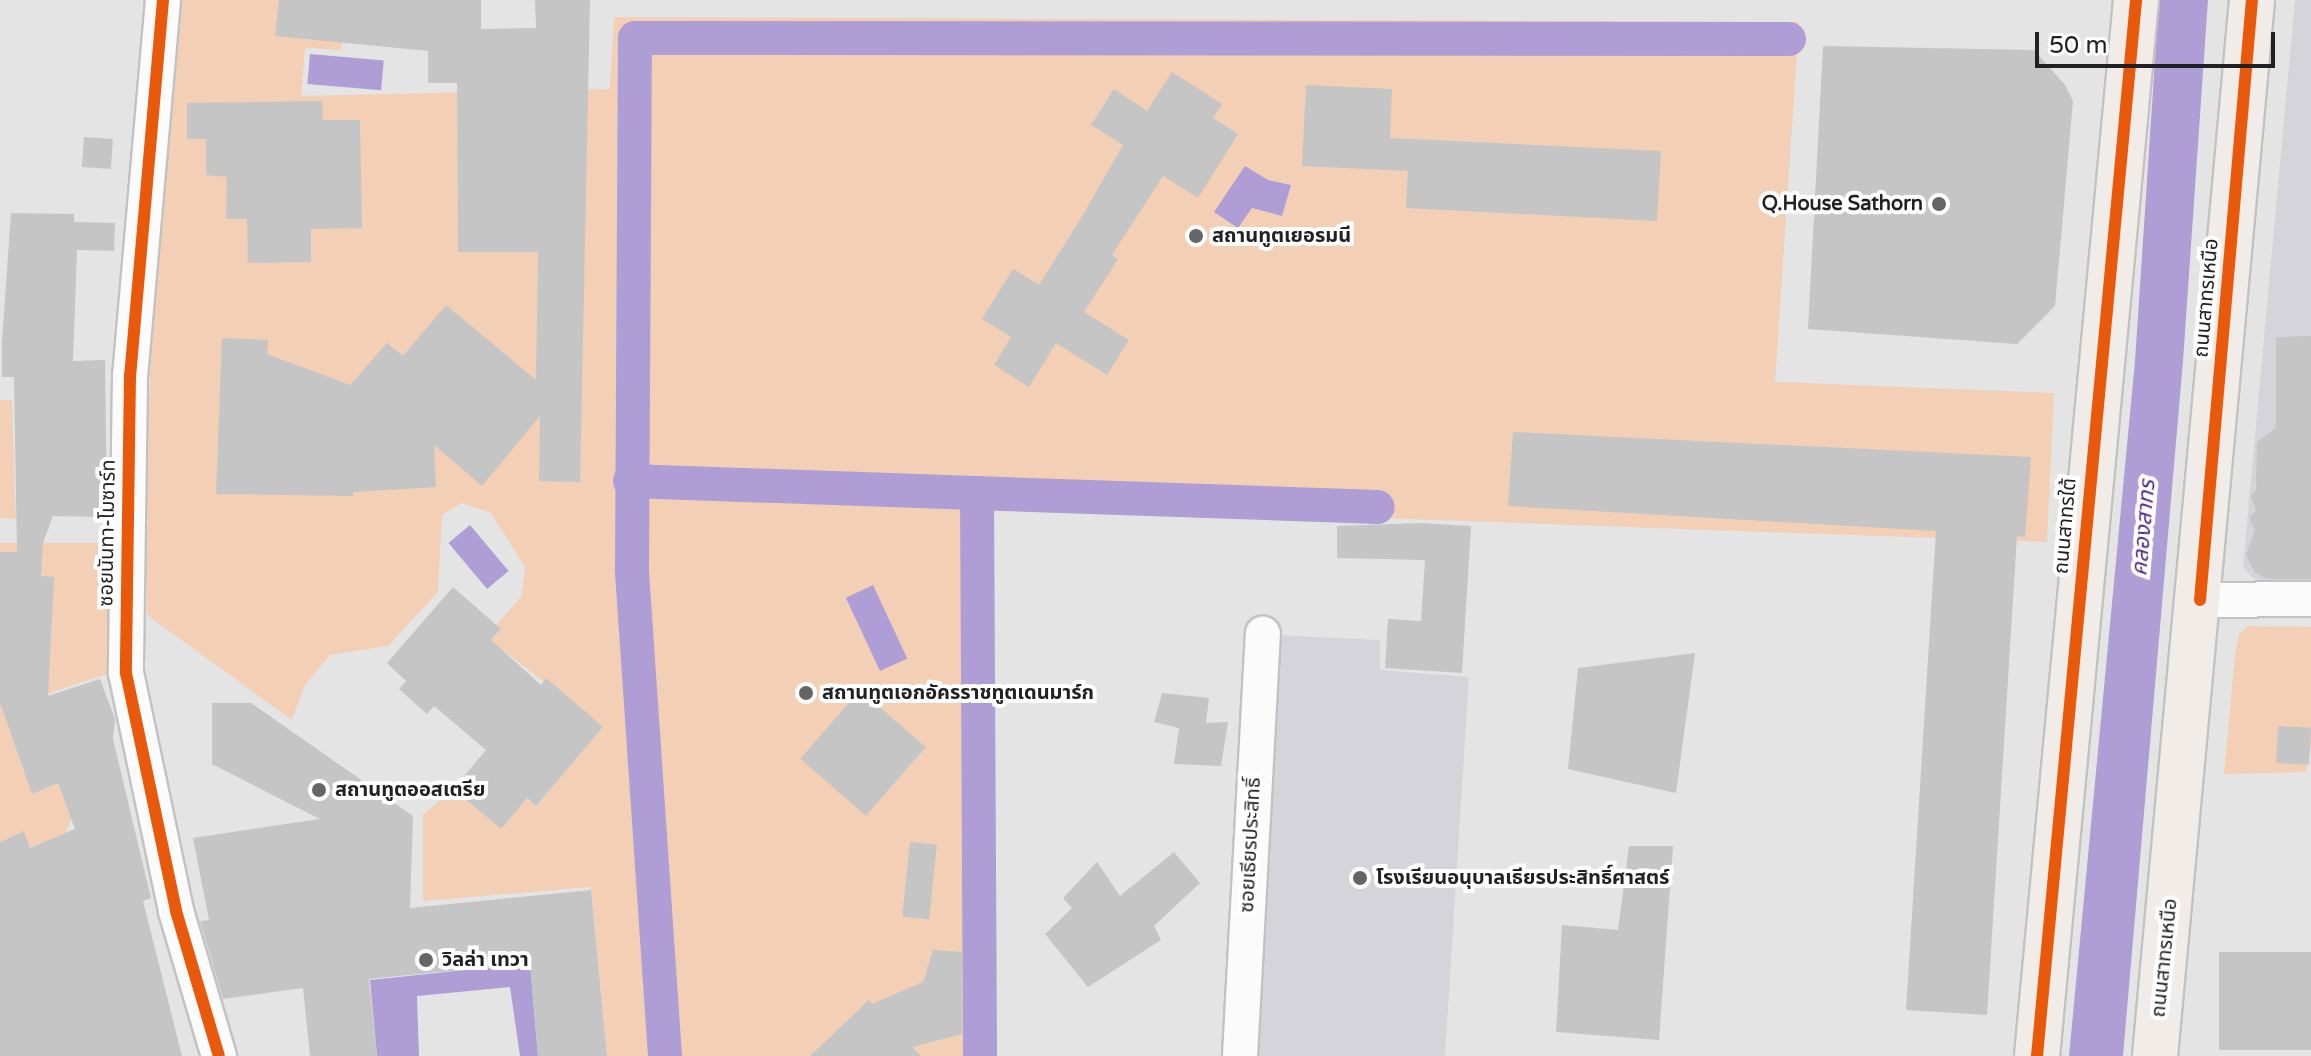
<!DOCTYPE html>
<meta charset="utf-8">
<style>
body{margin:0}
#map{position:relative;width:2311px;height:1056px;overflow:hidden;background:#e4e4e5;font-family:"Varela Round","Noto Sans Thai",sans-serif}
div>[style]{position:absolute}
[style*='--x']{left:calc(var(--x)*1px);top:calc(var(--y)*1px);width:calc(var(--w)*1px);rotate:calc(var(--a)*1deg)}
.built>*{inset:0;background:#d5d4da}
.green>*{inset:0;background:#f2cfb5}
.water>*{inset:0;background:#ae9ed5;transform-origin:0 0}
.canal>*{height:34px;margin:-17px;padding:0 17px;transform-origin:17px;border-radius:17px;background:#ae9ed5}
.building>*{inset:0;background:#c5c5c5;transform-origin:0 0}
.roads{filter:drop-shadow(2px 0 #c2c2c3) drop-shadow(-2px 0 #c2c2c3) drop-shadow(0 2px #c2c2c3) drop-shadow(0 -2px #c2c2c3)}
.minor>*{height:34px;margin:-17px;padding:0 17px;transform-origin:17px;border-radius:17px;background:#fbfbfb}
.primary>*{height:44px;margin:-22px;padding:0 22px;transform-origin:22px;border-radius:22px;background:#f1ece8}
.cycleway>*{height:12px;margin:-6px;padding:0 6px;transform-origin:6px;border-radius:6px;background:#e8590c}
.dots>*{width:22px;height:22px;translate:-50% -50%;box-sizing:border-box;border:4px solid #fff;border-radius:50%}
span{translate:-50% -50%;white-space:nowrap;text-align:center;line-height:1.15;-webkit-text-stroke:8px #fff;paint-order:stroke}
.poi-label{font-size:20px;color:#212022;font-weight:700}
.right{translate:-100% -50%;text-align:right}
.left{translate:0 -50%;text-align:left}
.street-label{font-size:20px;color:#212022}
.water-label{font-size:22px;color:#4d2986;font-style:italic}
.scale{position:absolute;left:2035px;top:32px;width:240px;height:36px;box-sizing:border-box;border:4px solid #212022;border-top:0;padding-left:10px;font-size:24px;line-height:28px;white-space:nowrap;color:#212022;-webkit-text-stroke:6px #fff;paint-order:stroke}
</style>
<div id="map">
<div class="built">
<div style="clip-path:polygon(2295px 0,2311px 0,2311px 582px,2269px 583px,2252px 577px,2243px 567px)"></div>
<div style="clip-path:polygon(1278px 635px,1380px 640px,1380px 670px,1469px 677px,1445px 1056px,1256px 1056px)"></div>
</div>
<div class="green">
<div style="clip-path:polygon(173px 0,348px 0,341px 50px,305px 48px,301px 96px,610px 89px,614px 17px,1799px 22px,1775px 382px,2054px 393px,2047px 542px,991px 504px,995px 1056px,607px 1056px,591px 887px,423px 901px,423px 815px,453px 789px,501px 829px,514px 813px,516px 789px,536px 806px,603px 727px,491px 641px,501px 629px,496px 625px,522px 596px,525px 567px,491px 513px,462px 503px,442px 515px,438px 592px,388px 646px,330px 655px,305px 685px,292px 720px,147px 615px,144px 509px,163px 99px)"></div>
<div style="clip-path:polygon(0 400px,12px 400px,16px 519px,0 518px)"></div>
<div style="clip-path:polygon(0 543px,115px 543px,113px 672px,2px 709px,32px 794px,58px 783px,71px 818px,66px 833px,30px 848px,24px 831px,0 842px)"></div>
<div style="clip-path:polygon(2248px 626px,2311px 627px,2311px 745px,2306px 772px,2224px 774px,2235px 655px,2239px 634px)"></div>
</div>
<div class="water">
<div style="clip-path:polygon(2159px 0,2208px 0,2183px 361px,2123px 1056px,2069px 1056px,2135px 361px)"></div>
<div style="left:310px;top:54px;width:74px;height:30px;rotate:5deg"></div>
<div style="clip-path:polygon(1245px 166px,1268px 180px,1291px 185px,1282px 216px,1252px 208px,1238px 228px,1214px 212px)"></div>
<div style="left:470px;top:525px;width:60px;height:28px;rotate:50deg"></div>
<div style="left:873px;top:585px;width:81px;height:30px;rotate:65deg"></div>
<div style="clip-path:polygon(530px 963px,538px 1056px,520px 1056px,510px 987px,417px 996px,419px 1056px,377px 1056px,370px 980px)"></div>
</div>
<div class="canal">
<div style="--x:630;--y:481;--w:748;--a:1.99"></div>
<div style="--x:977;--y:493;--w:563;--a:89.69"></div>
<div style="--x:665;--y:1056;--w:487;--a:-93.9"></div>
<div style="--x:632;--y:570;--w:532;--a:-89.68"></div>
<div style="--x:635;--y:38;--w:1154;--a:0.05"></div>
</div>
<div class="building">
<div style="clip-path:polygon(279px 0,481px 0,481px 29px,536px 28px,535px 0,590px 0,580px 482px,539px 481px,540px 416px,482px 486px,434px 445px,436px 487px,353px 492px,353px 496px,216px 494px,222px 338px,268px 340px,267px 354px,350px 385px,387px 343px,403px 356px,446px 305px,536px 380px,538px 252px,458px 252px,457px 83px,428px 83px,428px 51px,275px 36px)"></div>
<div style="clip-path:polygon(1823px 46px,2034px 50px,2065px 85px,2073px 101px,2055px 306px,2017px 344px,1808px 329px)"></div>
<div style="clip-path:polygon(1172px 72px,1222px 104px,1213px 118px,1238px 134px,1198px 198px,1163px 176px,1112px 255px,1118px 259px,1084px 312px,1129px 340px,1107px 375px,1056px 343px,1029px 387px,994px 365px,1011px 337px,982px 319px,1013px 269px,1039px 285px,1083px 215px,1123px 145px,1091px 125px,1114px 89px,1147px 111px)"></div>
<div style="clip-path:polygon(1306px 85px,1392px 89px,1390px 138px,1661px 151px,1657px 221px,1406px 208px,1408px 171px,1302px 166px)"></div>
<div style="clip-path:polygon(322px 101px,323px 120px,360px 120px,362px 228px,311px 229px,311px 262px,248px 263px,247px 219px,226px 219px,227px 177px,206px 175px,206px 139px,187px 139px,187px 103px)"></div>
<div style="left:84px;top:137px;width:29px;height:30px;rotate:4deg"></div>
<div style="clip-path:polygon(11px 213px,74px 214px,74px 222px,115px 223px,114px 251px,77px 250px,73px 361px,105px 360px,107px 517px,53px 516px,43px 543px,41px 576px,54px 577px,48px 696px,100px 679px,115px 719px,113px 739px,151px 898px,143px 901px,182px 1056px,0 1056px,0 842px,24px 831px,30px 848px,75px 829px,58px 783px,32px 794px,0 703px,0 552px,17px 552px,14px 377px,2px 377px,2px 342px)"></div>
<div style="clip-path:polygon(2311px 336px,2311px 579px,2268px 579px,2255px 573px,2246px 555px,2255px 530px,2249px 517px,2256px 510px,2251px 496px,2256px 490px,2257px 442px,2276px 428px,2276px 337px)"></div>
<div style="clip-path:polygon(1513px 432px,2031px 457px,2025px 537px,2017px 536px,1987px 1015px,1906px 1010px,1936px 531px,1508px 506px)"></div>
<div style="clip-path:polygon(1420px 523px,1471px 526px,1462px 673px,1385px 668px,1388px 619px,1421px 621px,1425px 560px,1337px 558px,1337px 526px)"></div>
<div style="clip-path:polygon(453px 587px,501px 629px,491px 640px,541px 685px,546px 678px,603px 727px,536px 806px,527px 798px,501px 829px,453px 789px,486px 750px,434px 706px,427px 714px,399px 689px,406px 681px,387px 663px)"></div>
<div style="clip-path:polygon(1695px 653px,1676px 793px,1568px 769px,1578px 668px)"></div>
<div style="left:860px;top:690px;width:87px;height:91px;rotate:41deg"></div>
<div style="clip-path:polygon(1162px 693px,1209px 698px,1206px 723px,1228px 722px,1221px 766px,1174px 764px,1179px 728px,1154px 722px)"></div>
<div style="clip-path:polygon(212px 703px,251px 703px,413px 816px,410px 908px,591px 890px,607px 1056px,538px 1056px,530px 963px,369px 979px,377px 1056px,310px 1056px,303px 988px,223px 999px,200px 921px,209px 920px,193px 838px,320px 819px,212px 764px)"></div>
<div style="left:2278px;top:726px;width:33px;height:37px;rotate:3deg"></div>
<div style="left:910px;top:842px;width:27px;height:75px;rotate:6deg"></div>
<div style="clip-path:polygon(1629px 846px,1673px 846px,1659px 1040px,1556px 1032px,1562px 925px,1618px 930px)"></div>
<div style="clip-path:polygon(1174px 852px,1200px 883px,1154px 926px,1161px 940px,1088px 987px,1045px 934px,1072px 908px,1063px 898px,1097px 862px,1120px 896px)"></div>
<div style="clip-path:polygon(933px 950px,962px 952px,962px 1034px,912px 1047px,921px 1056px,810px 1056px,869px 1000px,872px 1004px,923px 982px)"></div>
<div style="left:2219px;top:952px;width:92px;height:98px"></div>
</div>
<div class="roads">
<div class="minor">
<div style="--x:163;--y:0;--w:376;--a:95"></div>
<div style="--x:130;--y:375;--w:298;--a:90.8"></div>
<div style="--x:126;--y:673;--w:243;--a:78.1"></div>
<div style="--x:176;--y:911;--w:151;--a:73.5"></div>
<div style="--x:2200;--y:600;--w:111;--a:-0.5"></div>
<div style="--x:1240;--y:1056;--w:423;--a:-86.9"></div>
</div>
<div class="primary">
<div style="--x:2037;--y:1056;--w:1061;--a:-84.64"></div>
<div style="--x:2155;--y:1056;--w:1060;--a:-84.75"></div>
</div>
</div>
<div class="cycleway">
<div style="--x:163;--y:0;--w:376;--a:95"></div>
<div style="--x:130;--y:375;--w:298;--a:90.8"></div>
<div style="--x:126;--y:673;--w:243;--a:78.1"></div>
<div style="--x:176;--y:911;--w:151;--a:73.5"></div>
<div style="--x:2200;--y:600;--w:602;--a:-85.05"></div>
<div style="--x:2037;--y:1056;--w:1061;--a:-84.64"></div>
</div>
<div class="dots">
<div style="left:1939px;top:204px;background:#656566"></div>
<div style="left:1196px;top:236px;background:#656566"></div>
<div style="left:806px;top:693px;background:#656566"></div>
<div style="left:319px;top:790px;background:#656566"></div>
<div style="left:1360px;top:878px;background:#656566"></div>
<div style="left:426px;top:960px;background:#656566"></div>
</div>
<div class="poi-label">
<span class="right" style="left:1923px;top:204px">Q.House Sathorn</span>
<span class="left" style="left:1212px;top:236px">สถานทูตเยอรมนี</span>
<span class="left" style="left:822px;top:693px">สถานทูตเอกอัครราชทูตเดนมาร์ก</span>
<span class="left" style="left:335px;top:790px">สถานทูตออสเตรีย</span>
<span class="left" style="left:1376px;top:878px">โรงเรียนอนุบาลเธียรประสิทธิ์ศาสตร์</span>
<span class="left" style="left:442px;top:960px">วิลล่า เทวา</span>
</div>
<div class="street-label">
<span style="left:2207px;top:298px;rotate:-85deg">ถนนสาทรเหนือ</span>
<span style="left:2066px;top:526px;rotate:-85deg">ถนนสาทรใต้</span>
<span style="left:108px;top:533px;rotate:-89deg">ซอยนันทา-โมซาร์ท</span>
<span style="left:1251px;top:845px;rotate:-87deg">ซอยเธียรประสิทธิ์</span>
<span style="left:2165px;top:958px;rotate:-84deg">ถนนสาทรเหนือ</span>
</div>
<div class="water-label">
<span style="left:2144px;top:528px;rotate:-85deg">คลองสาทร</span>
</div>
<div class="scale">50 m</div>
</div>
